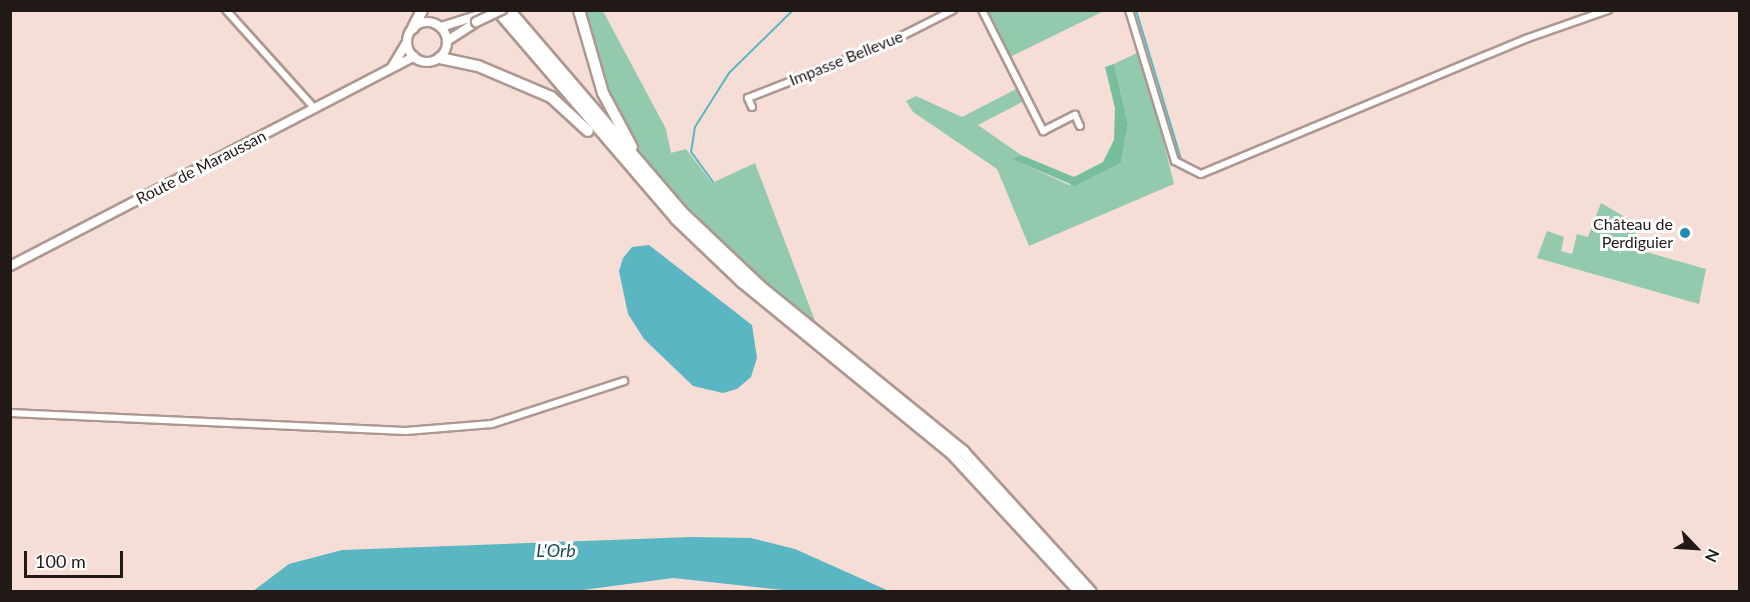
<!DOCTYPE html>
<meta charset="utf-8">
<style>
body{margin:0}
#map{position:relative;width:1750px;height:602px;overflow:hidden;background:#f6ded6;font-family:Lato,sans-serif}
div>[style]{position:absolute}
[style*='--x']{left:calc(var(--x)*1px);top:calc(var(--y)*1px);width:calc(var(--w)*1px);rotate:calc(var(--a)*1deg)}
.green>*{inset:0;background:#93caae}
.forest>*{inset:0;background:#77bf9c}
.water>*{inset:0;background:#5bb6c3}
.stream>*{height:2px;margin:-1px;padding:0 1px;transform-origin:1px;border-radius:1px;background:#5bb6c3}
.roads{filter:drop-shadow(2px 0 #ad9890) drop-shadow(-2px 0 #ad9890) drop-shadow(0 2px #ad9890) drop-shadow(0 -2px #ad9890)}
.minor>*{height:6px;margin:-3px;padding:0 3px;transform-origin:3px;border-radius:3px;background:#fff}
.secondary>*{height:8px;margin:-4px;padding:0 4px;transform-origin:4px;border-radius:4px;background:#fff}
.secondary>.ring{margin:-4px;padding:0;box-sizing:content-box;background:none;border:8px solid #fff;border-radius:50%}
.trunk>*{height:10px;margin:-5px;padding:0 5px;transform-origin:5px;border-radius:5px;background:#fff}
.bridges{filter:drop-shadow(2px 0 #ad9890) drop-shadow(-2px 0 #ad9890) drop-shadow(0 2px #ad9890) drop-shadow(0 -2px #ad9890)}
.secondary-bridge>*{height:8px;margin:-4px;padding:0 4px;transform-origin:4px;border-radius:4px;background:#fff}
.dots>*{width:16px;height:16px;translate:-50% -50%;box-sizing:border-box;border:3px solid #fff;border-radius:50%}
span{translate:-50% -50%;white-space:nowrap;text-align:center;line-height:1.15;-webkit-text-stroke:6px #fff;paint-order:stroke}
.street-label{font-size:16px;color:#211916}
.poi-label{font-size:16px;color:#211916}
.right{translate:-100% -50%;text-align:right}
.water-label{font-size:18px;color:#1f494f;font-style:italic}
.frame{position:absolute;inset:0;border:12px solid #211916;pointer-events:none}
.north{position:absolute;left:1666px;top:518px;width:60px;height:60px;-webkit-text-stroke:4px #fff;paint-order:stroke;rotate:115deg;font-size:16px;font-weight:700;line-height:24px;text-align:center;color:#211916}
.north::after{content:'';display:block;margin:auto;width:21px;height:27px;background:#211916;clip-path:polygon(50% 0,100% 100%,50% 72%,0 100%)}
.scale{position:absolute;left:24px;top:551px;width:99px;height:27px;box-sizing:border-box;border:3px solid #211916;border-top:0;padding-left:8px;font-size:18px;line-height:21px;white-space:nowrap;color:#211916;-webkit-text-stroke:4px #fff;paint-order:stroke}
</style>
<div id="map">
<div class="green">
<div style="clip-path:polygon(582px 11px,603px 11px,666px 129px,671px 153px,686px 149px,712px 183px,755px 163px,817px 326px,717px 239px,632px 145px,618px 123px)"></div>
<div style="clip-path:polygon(987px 11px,1104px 11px,1010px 57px)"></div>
<div style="clip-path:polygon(1141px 51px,1174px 184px,1029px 246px,997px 169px,913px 112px,906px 101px,916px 96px,962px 117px,1018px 88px,1024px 101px,978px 125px,1021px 155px,1013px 159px,1069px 185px,1121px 163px,1128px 124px,1114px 64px)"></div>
<div style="clip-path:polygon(1601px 203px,1639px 225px,1632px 248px,1706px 269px,1699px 304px,1537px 258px,1547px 231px,1564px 237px,1561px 251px,1572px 254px,1577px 234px,1588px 237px)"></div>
</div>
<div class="forest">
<div style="clip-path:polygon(1114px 64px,1128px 124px,1121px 163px,1075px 186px,1012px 159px,1021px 155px,1074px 177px,1103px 162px,1114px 140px,1115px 108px,1105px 67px)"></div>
</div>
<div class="water">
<div style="clip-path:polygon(649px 245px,752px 325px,757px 358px,751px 377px,737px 389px,723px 393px,693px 386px,644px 339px,628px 314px,619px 271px,623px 258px,632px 247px)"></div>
<div style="clip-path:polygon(691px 537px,751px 538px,795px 549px,889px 591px,792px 591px,673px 578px,568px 592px,253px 591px,289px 564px,342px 550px)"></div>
</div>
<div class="stream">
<div style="--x:1136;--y:10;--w:159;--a:73.2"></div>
<div style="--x:713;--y:182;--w:37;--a:-126"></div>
<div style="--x:691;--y:152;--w:25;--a:-81"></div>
<div style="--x:695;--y:127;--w:64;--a:-57.8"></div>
<div style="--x:729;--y:73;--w:90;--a:-44.5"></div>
</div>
<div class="roads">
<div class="minor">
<div style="--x:226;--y:10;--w:133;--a:48"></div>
<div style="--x:982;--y:10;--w:136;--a:63.2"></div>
<div style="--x:1043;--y:131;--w:36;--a:-27"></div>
<div style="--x:1075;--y:115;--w:12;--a:66"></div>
<div style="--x:1129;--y:10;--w:158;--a:73.1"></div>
<div style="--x:1175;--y:161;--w:29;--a:27"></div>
<div style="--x:1201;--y:174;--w:354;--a:-22.6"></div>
<div style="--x:1528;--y:38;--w:85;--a:-19.3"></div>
<div style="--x:752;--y:107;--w:10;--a:-114"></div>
<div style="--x:748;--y:98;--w:148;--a:-21.4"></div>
<div style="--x:886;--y:44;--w:75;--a:-26.9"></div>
<div style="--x:10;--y:413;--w:396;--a:2.6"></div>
<div style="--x:406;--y:431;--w:86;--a:-4.7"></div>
<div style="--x:492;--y:424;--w:139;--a:-18"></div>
</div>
<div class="secondary">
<div class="ring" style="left:407px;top:22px;width:32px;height:32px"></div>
<div style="--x:441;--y:27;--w:50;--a:-17.4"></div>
<div style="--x:447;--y:41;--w:33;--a:-33"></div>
<div style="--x:392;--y:67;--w:29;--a:-59"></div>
<div style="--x:10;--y:266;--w:455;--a:-27.4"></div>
</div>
<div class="trunk">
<div style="--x:497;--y:10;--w:275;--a:49.4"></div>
<div style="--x:676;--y:219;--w:91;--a:43.7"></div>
<div style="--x:742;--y:282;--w:271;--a:39.3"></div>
<div style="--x:952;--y:454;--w:188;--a:47.2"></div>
<div style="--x:509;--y:10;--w:265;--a:49.4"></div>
<div style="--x:681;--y:211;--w:109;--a:43.5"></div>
<div style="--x:760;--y:286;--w:262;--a:39.1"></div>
<div style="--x:963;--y:451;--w:190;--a:47.8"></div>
<div style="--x:579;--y:10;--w:86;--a:73.9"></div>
<div style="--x:603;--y:93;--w:61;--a:61.8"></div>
<div style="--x:413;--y:28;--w:20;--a:-63"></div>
<div style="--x:440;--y:58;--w:39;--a:12"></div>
<div style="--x:478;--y:66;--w:79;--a:23"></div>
<div style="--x:551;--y:97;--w:50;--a:42.6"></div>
</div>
</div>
<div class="bridges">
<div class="secondary-bridge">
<div style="--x:476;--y:22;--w:29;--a:-25"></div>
</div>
</div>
<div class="dots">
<div style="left:1685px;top:233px;background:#208ab2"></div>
</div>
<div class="street-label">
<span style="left:846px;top:58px;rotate:-22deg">Impasse Bellevue</span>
<span style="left:201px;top:167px;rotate:-27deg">Route de Maraussan</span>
</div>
<div class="poi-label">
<span class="right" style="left:1673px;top:233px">Château de<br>Perdiguier</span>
</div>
<div class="water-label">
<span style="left:556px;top:550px">L'Orb</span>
</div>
<div class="frame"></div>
<div class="north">N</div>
<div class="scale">100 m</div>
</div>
